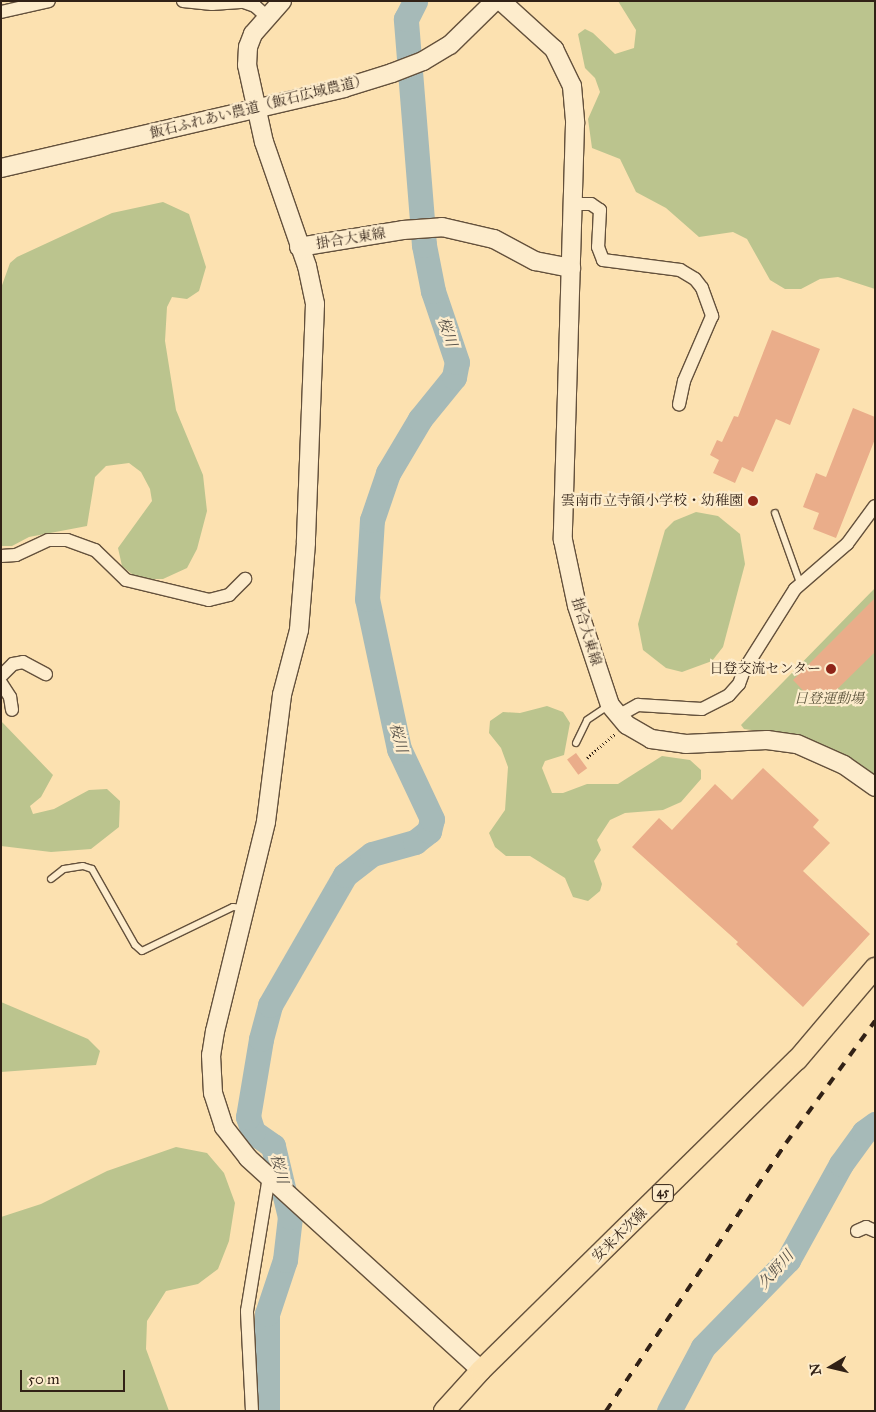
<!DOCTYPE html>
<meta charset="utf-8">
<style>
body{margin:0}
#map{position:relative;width:876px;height:1412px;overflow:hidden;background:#fce1b0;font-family:"IM FELL Great Primer","Noto Serif JP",serif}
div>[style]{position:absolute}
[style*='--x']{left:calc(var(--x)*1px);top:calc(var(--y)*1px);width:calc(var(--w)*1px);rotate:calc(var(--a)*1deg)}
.green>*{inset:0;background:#bbc48e}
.river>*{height:25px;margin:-12.5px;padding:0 12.5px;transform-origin:12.5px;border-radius:12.5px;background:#a6bab8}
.building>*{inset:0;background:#eaad8a;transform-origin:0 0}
.path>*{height:2.5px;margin-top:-1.25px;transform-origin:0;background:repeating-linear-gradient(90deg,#312116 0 1px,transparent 0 3.5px)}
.roads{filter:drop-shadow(1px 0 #64513c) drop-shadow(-1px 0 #64513c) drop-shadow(0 1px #64513c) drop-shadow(0 -1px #64513c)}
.lane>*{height:6px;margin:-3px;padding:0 3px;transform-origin:3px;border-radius:3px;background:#fdeccc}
.street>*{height:12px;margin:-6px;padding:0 6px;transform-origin:6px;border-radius:6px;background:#fdeccc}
.secondary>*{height:18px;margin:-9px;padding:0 9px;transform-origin:9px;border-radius:9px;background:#fdeccc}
.primary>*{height:20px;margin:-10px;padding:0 10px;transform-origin:10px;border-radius:10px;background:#fce1b0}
.rail>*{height:4px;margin-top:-2px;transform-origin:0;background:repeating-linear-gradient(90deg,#312116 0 9px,transparent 0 18px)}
.dots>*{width:14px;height:14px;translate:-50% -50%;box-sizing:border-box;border:2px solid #fdeccc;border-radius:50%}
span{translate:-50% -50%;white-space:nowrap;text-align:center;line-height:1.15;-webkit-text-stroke:4.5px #fdeccc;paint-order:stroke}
.shield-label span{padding:1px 4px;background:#fdeccc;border:1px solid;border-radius:4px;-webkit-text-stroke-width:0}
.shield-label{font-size:12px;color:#312116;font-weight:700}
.street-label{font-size:14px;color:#312116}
.poi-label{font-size:14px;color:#312116}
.right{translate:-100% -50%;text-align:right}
.park-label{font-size:14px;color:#5a523a;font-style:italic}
.water-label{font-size:15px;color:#544f47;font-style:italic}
.frame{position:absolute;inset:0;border:2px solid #312116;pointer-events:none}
.north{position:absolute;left:806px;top:1342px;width:50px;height:50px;-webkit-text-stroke:4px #fdeccc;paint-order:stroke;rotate:261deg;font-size:14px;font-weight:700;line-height:20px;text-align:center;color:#312116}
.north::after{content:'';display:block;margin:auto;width:18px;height:22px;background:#312116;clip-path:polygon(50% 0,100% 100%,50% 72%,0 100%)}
.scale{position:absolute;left:20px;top:1370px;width:105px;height:22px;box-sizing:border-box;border:2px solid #312116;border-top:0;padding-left:6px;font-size:15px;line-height:18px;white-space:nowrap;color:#312116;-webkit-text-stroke:4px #fdeccc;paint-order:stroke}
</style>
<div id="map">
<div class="green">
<div style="clip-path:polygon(618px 1px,875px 1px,875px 289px,838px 277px,820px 279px,801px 289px,785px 289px,770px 280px,747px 239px,733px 232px,699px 237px,666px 208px,636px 192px,620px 159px,592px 148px,588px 119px,600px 92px,595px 78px,585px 68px,578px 34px,585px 29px,593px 33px,615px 54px,634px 48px,636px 30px)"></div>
<div style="clip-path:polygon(163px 202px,189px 214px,206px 267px,199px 291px,187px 299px,172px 297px,167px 307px,165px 341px,176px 410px,203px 475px,207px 511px,197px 549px,187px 568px,163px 579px,138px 579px,122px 566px,118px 548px,152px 501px,150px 489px,141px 472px,129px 463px,106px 466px,95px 477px,87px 526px,29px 537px,12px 546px,1px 546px,1px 288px,10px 263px,17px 257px,112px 213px)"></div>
<div style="clip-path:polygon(696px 512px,718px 516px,740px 534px,745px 564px,723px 647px,712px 661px,682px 672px,666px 668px,643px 650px,638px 624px,665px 530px,674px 521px)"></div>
<div style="clip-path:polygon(875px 588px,875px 778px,803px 737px,744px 729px,741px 725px)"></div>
<div style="clip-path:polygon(547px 706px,563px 712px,570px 723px,564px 755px,545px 761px,542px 768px,552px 793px,563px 793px,587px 784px,618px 784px,662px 756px,690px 760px,701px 770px,701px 779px,681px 802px,663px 810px,625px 813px,610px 820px,597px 840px,601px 850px,594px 861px,602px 884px,600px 891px,588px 901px,573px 897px,565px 878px,530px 856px,506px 856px,495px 847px,489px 833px,505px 810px,508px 767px,501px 748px,489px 733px,490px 721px,503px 712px,520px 713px)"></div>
<div style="clip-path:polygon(1px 721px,53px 775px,41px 797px,30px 806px,33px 814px,54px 809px,89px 790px,107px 789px,120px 801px,119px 827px,91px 849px,51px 852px,1px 846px)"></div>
<div style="clip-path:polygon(1px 1002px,88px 1039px,100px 1051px,96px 1065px,1px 1072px)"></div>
<div style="clip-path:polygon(176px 1147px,207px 1153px,224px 1173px,235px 1203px,229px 1241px,218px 1269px,198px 1284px,166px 1291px,147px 1321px,146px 1349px,169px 1411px,1px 1411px,1px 1217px,41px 1204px,107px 1171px)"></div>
</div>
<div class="river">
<div style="--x:267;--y:1411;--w:97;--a:-90"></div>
<div style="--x:267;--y:1314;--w:57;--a:-71.6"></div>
<div style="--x:285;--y:1260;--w:43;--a:-83.4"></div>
<div style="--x:290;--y:1217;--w:73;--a:-103.5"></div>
<div style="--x:273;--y:1146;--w:24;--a:-145"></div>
<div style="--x:253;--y:1132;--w:16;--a:-108"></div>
<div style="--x:248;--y:1117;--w:79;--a:-80.5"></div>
<div style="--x:261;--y:1039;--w:35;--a:-75"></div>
<div style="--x:270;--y:1005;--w:150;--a:-60"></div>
<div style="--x:345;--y:875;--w:34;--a:-38"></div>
<div style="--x:372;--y:854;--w:45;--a:-15.6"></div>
<div style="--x:415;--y:842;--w:18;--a:-38"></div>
<div style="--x:429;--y:831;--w:12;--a:-76"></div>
<div style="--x:432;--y:819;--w:77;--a:-115.2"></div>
<div style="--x:399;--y:749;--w:153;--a:-102"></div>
<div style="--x:367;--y:599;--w:79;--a:-86.4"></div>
<div style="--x:372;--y:520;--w:50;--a:-71.2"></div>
<div style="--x:388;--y:473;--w:63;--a:-59.3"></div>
<div style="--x:420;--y:419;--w:54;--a:-51"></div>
<div style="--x:454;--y:377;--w:15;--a:-79"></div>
<div style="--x:457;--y:362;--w:75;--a:-108.7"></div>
<div style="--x:433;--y:291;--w:47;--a:-101.1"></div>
<div style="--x:424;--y:245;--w:227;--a:-94.6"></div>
<div style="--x:406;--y:19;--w:20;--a:-63"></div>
<div style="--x:669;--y:1411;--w:72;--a:-62"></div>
<div style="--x:703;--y:1347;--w:122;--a:-45.7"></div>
<div style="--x:788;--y:1260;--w:110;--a:-61.1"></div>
<div style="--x:841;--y:1164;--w:39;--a:-54"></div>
<div style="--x:864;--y:1132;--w:14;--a:-36"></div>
</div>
<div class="building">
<div style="clip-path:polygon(772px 330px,820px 349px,790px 425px,776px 419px,753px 472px,742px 467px,735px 483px,713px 473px,719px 460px,710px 455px,717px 440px,722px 442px,734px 416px,738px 417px)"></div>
<div style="clip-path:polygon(853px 408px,875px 417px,875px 439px,836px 538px,813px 529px,819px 513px,803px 507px,816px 473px,826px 477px)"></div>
<div style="clip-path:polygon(875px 598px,875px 652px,819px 707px,793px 680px)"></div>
<div style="left:576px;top:753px;width:19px;height:11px;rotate:54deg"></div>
<div style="clip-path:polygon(763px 768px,819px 820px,813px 827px,830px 843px,803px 871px,870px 934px,803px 1007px,736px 944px,738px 942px,632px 847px,659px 818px,672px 830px,715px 784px,732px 800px)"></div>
</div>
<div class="path">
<div style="--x:587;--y:758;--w:37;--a:-41"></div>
</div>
<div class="roads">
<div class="lane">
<div style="--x:775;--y:513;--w:74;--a:70.3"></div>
<div style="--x:576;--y:743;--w:25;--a:-64"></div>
<div style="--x:587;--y:720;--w:27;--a:-34"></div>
<div style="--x:51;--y:879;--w:16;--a:-38"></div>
<div style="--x:64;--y:869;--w:19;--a:-9"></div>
<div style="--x:83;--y:866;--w:9;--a:18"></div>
<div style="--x:92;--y:869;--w:87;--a:60.5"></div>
<div style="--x:135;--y:945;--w:9;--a:41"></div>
<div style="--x:142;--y:951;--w:101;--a:-25.8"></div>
<div style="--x:233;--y:907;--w:10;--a:6"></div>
</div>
<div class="street">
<div style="--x:183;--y:1;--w:29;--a:6"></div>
<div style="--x:212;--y:4;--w:32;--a:-4"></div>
<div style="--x:244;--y:2;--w:12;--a:20"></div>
<div style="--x:255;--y:6;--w:15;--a:42"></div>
<div style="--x:1;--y:12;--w:49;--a:-12.9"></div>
<div style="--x:573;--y:204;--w:18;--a:0"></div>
<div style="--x:591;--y:204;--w:11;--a:34"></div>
<div style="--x:600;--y:210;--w:37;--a:93"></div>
<div style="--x:598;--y:247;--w:14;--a:69"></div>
<div style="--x:603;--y:260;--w:78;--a:7.4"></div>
<div style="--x:680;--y:270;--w:17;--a:31"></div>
<div style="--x:695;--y:279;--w:11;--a:52"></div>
<div style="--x:702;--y:288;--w:30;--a:70"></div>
<div style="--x:712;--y:316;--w:71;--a:113.3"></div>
<div style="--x:684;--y:381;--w:24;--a:102"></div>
<div style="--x:1;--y:556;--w:15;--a:-4"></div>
<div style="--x:16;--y:555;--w:35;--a:-25"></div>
<div style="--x:48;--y:540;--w:19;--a:0"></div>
<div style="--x:67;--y:540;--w:30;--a:20"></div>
<div style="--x:95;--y:550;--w:43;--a:44.1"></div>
<div style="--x:126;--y:580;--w:85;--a:13.5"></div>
<div style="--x:209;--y:600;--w:21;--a:-14"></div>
<div style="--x:229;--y:595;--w:23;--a:-45"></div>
<div style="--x:1;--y:676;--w:17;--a:-45"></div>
<div style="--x:13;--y:664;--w:10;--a:-11"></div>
<div style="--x:23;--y:662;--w:26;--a:28"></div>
<div style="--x:1;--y:683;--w:17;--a:57"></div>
<div style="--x:10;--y:697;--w:13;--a:81"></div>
<div style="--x:618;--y:716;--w:23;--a:-29"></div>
<div style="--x:638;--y:705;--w:64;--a:3.6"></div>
<div style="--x:702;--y:709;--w:30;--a:-27"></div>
<div style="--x:729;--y:695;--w:15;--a:-48"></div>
<div style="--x:739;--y:684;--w:15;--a:-70"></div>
<div style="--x:744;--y:670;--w:96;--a:-57.8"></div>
<div style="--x:795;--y:589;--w:69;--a:-40.9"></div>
<div style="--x:847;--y:544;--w:47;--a:-53.6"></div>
<div style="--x:857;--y:1231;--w:10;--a:-24"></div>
<div style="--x:866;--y:1227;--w:10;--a:24"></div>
<div style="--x:252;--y:1411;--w:100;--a:-92.9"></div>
<div style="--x:247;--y:1311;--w:136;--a:-80.7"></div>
</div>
<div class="secondary">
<div style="--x:282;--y:1;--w:44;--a:131.3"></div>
<div style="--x:253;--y:34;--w:14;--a:111"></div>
<div style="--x:248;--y:47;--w:18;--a:93"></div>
<div style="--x:247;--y:65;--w:79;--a:77.6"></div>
<div style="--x:264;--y:142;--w:131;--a:70.9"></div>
<div style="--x:307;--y:266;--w:39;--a:78"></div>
<div style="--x:315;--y:304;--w:239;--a:92.2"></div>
<div style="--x:306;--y:543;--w:87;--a:94.6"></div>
<div style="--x:299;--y:630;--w:67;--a:104.7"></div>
<div style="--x:282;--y:695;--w:128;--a:97.2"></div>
<div style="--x:266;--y:822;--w:215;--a:103.7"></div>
<div style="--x:215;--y:1031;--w:24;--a:99"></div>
<div style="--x:211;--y:1055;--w:38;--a:87"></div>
<div style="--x:213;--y:1093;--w:36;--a:72"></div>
<div style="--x:224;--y:1127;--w:39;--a:52"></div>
<div style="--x:248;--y:1158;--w:315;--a:42.3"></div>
<div style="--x:501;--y:1;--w:72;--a:42.2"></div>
<div style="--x:554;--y:49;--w:41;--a:64.1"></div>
<div style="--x:572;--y:86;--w:38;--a:85"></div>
<div style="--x:575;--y:124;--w:416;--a:91.7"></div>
<div style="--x:563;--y:540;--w:67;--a:78"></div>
<div style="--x:577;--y:606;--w:104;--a:71.6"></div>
<div style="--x:610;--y:705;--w:26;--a:50"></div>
<div style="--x:627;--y:725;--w:28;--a:30"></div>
<div style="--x:651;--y:739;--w:35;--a:8"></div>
<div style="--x:686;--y:744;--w:81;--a:-2.8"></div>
<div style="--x:767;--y:740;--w:30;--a:8"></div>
<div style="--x:797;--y:744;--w:51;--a:24.1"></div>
<div style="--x:844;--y:765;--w:38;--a:35"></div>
<div style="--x:1;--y:168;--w:352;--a:-13.1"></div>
<div style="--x:344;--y:88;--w:50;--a:-17.4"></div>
<div style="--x:392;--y:73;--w:33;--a:-21"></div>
<div style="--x:423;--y:61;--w:31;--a:-31"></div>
<div style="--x:450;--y:45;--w:63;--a:-44.4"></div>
<div style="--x:299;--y:247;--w:105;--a:-9.3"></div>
<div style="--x:403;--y:230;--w:39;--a:-4"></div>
<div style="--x:442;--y:227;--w:53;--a:13"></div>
<div style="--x:494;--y:239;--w:47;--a:28.2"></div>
<div style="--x:535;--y:261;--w:37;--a:11"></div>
</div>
<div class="primary">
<div style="--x:444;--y:1411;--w:55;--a:-47.9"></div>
<div style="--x:481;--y:1370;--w:443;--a:-44.5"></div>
<div style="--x:797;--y:1060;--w:121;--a:-49.7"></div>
</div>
</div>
<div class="rail">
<div style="--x:606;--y:1411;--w:323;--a:-56.1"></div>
<div style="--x:786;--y:1143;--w:151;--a:-53.9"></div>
</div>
<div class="dots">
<div style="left:753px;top:501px;background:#8f2418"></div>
<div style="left:831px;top:669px;background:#8f2418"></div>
</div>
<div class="shield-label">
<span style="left:663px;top:1193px">45</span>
</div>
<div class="street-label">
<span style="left:259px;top:107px;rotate:-14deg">飯石ふれあい農道（飯石広域農道）</span>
<span style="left:351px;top:239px;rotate:-9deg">掛合大東線</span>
<span style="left:586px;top:632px;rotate:73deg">掛合大東線</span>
<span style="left:620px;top:1235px;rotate:-44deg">安来木次線</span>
</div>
<div class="poi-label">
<span class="right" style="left:743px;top:501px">雲南市立寺領小学校・幼稚園</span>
<span class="right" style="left:821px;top:669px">日登交流センター</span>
</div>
<div class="park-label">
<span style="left:829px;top:699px">日登運動場</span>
</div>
<div class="water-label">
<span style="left:447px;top:332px;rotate:72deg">桜川</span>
<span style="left:398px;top:738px;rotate:75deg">桜川</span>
<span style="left:279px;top:1169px;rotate:76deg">桜川</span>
<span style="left:776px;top:1270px;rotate:-49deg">久野川</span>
</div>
<div class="frame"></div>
<div class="north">N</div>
<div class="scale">50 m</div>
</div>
